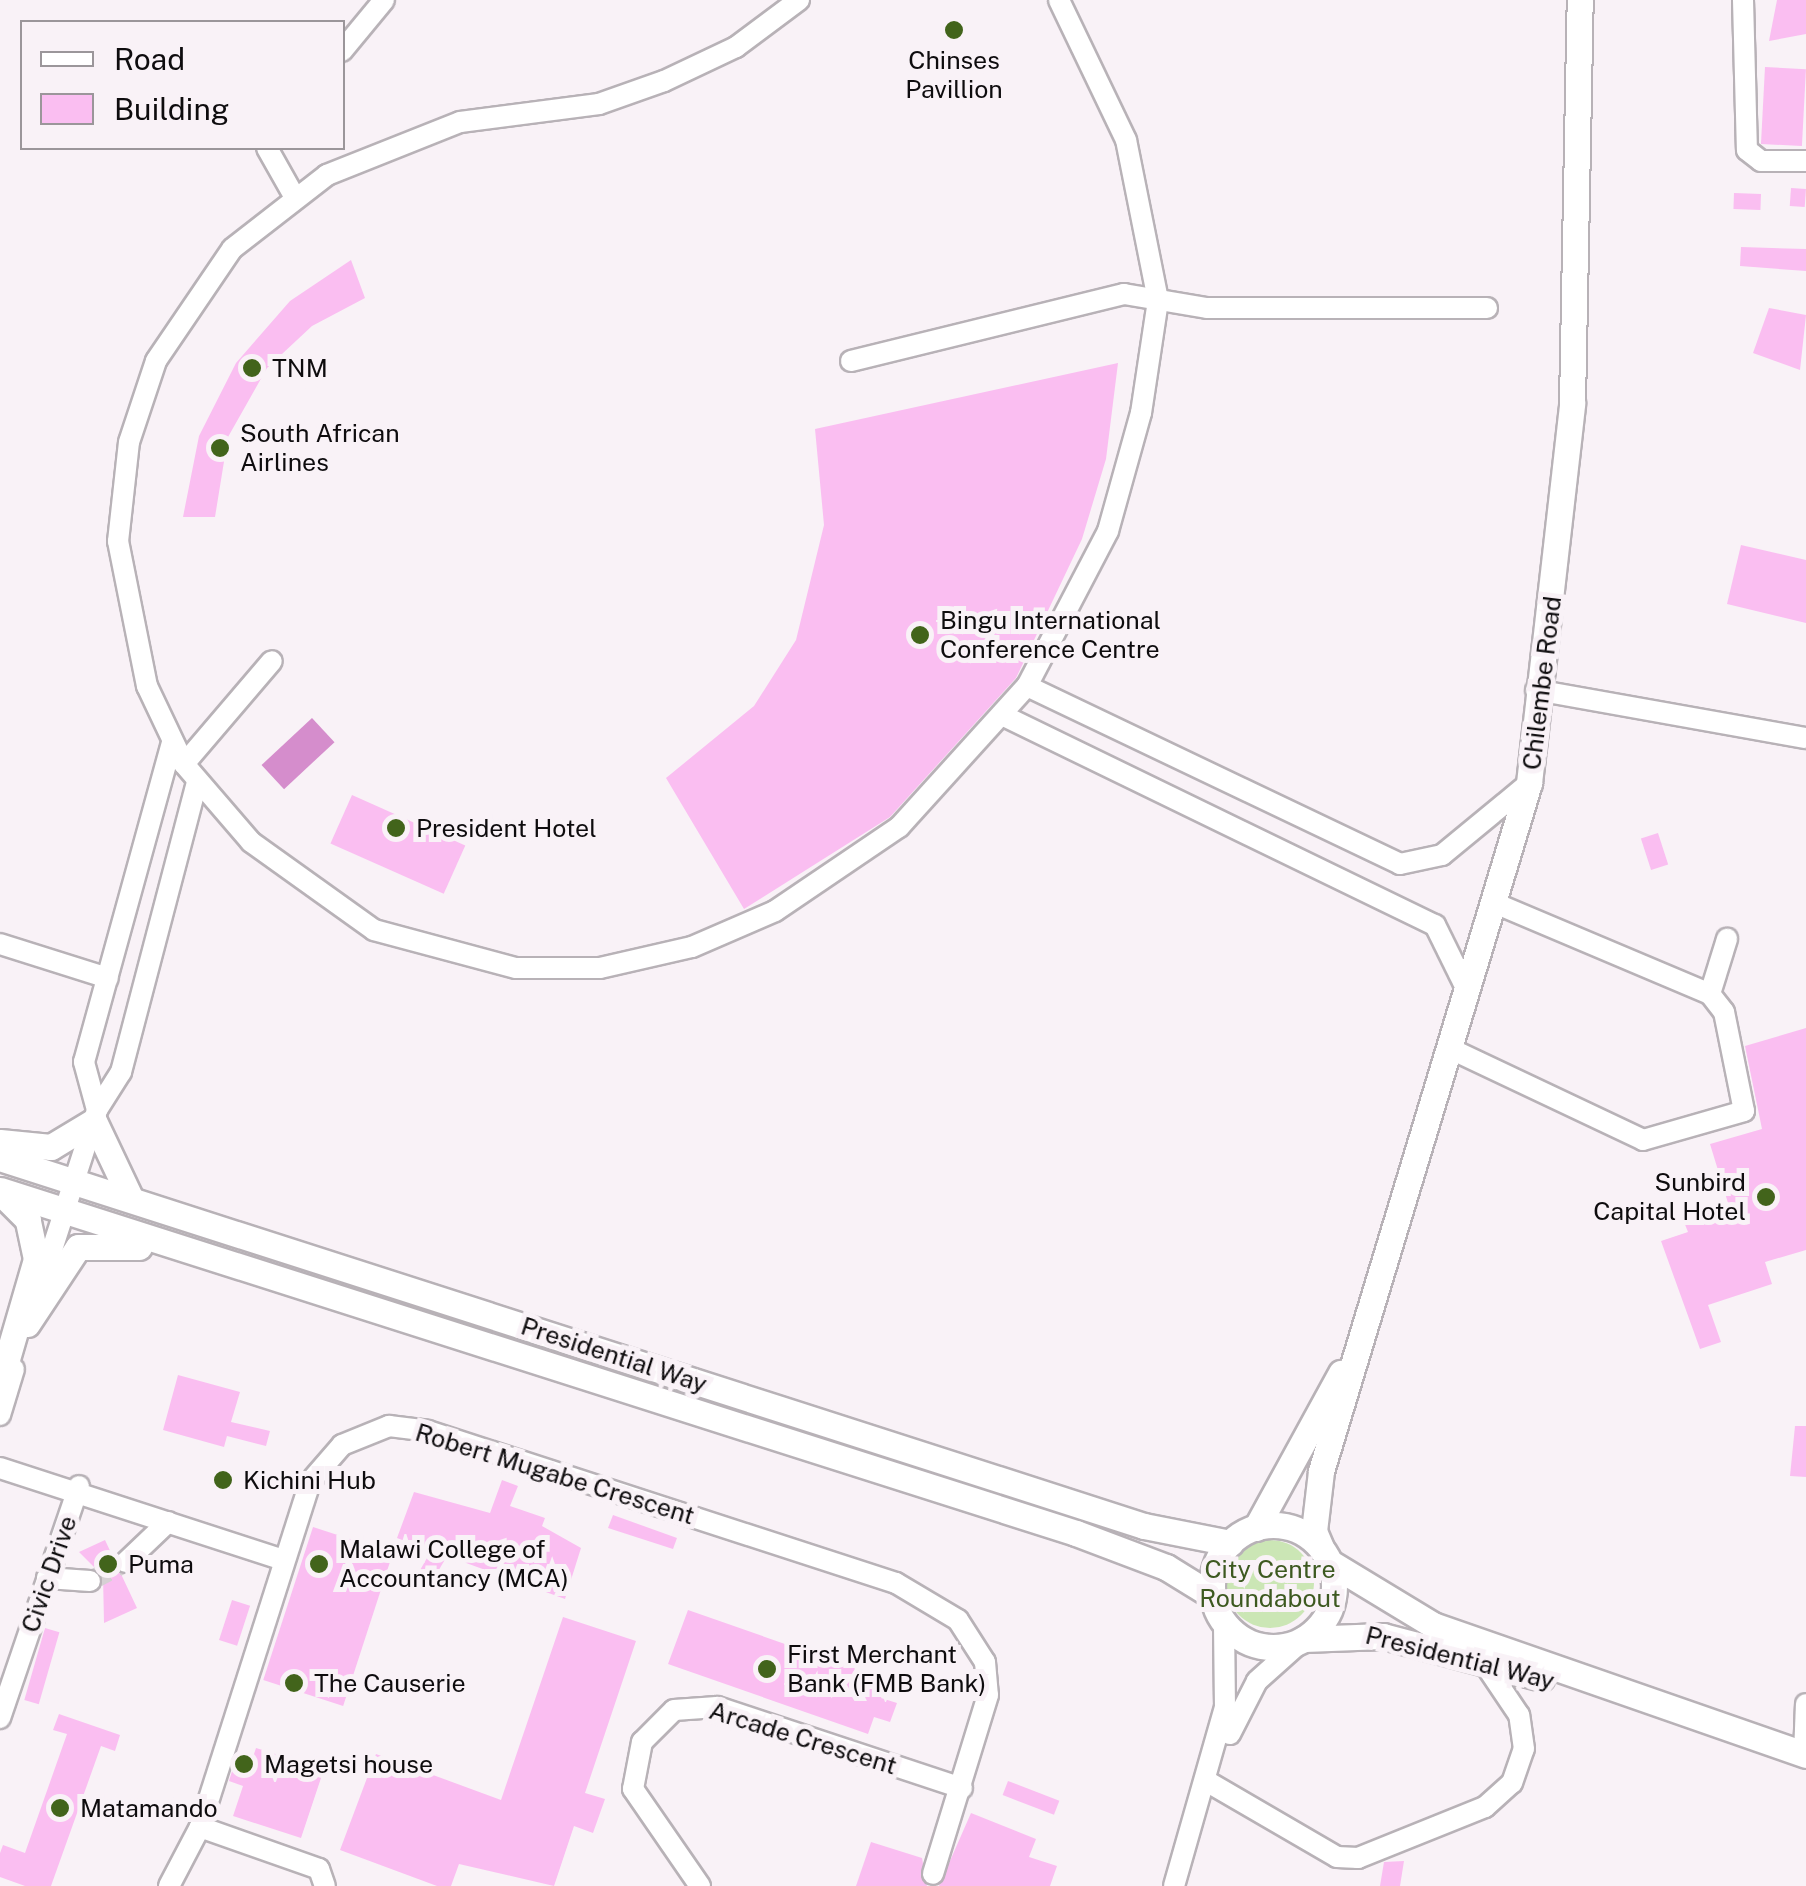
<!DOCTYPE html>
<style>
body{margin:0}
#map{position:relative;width:1806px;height:1886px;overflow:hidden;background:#f9f2f7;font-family:"Public Sans",sans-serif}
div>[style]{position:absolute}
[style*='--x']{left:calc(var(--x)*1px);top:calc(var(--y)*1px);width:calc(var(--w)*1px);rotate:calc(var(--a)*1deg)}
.green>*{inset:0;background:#cbe6b5}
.round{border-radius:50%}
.water>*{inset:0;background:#d58dcc;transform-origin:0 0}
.building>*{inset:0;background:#fabef1;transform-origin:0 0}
.minor-tunnel>*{height:20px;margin-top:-10px;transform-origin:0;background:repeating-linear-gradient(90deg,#d6d0d4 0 20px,transparent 0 30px)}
.roads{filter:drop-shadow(2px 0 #b8b2b7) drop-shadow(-2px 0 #b8b2b7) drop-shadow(0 2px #b8b2b7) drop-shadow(0 -2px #b8b2b7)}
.minor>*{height:20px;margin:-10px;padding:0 10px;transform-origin:10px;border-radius:10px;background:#fff}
.major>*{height:25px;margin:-12.5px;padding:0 12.5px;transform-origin:12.5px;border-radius:12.5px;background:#fff}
.major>.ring{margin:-12.5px;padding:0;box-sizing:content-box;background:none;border:25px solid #fff;border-radius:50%}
.dots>*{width:28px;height:28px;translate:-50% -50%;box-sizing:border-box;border:5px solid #f9f2f7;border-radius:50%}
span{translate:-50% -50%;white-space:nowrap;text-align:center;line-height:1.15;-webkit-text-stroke:10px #f9f2f7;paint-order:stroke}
.poi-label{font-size:25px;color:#0e0c0e}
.left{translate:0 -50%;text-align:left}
.right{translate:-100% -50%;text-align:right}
.street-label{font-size:25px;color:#0e0c0e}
.park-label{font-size:25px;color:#3d5920}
.legend{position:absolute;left:20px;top:20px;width:325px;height:130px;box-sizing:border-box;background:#f9f2f7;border:2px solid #9b969a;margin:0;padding:12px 18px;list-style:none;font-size:30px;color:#0e0c0e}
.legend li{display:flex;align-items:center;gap:20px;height:50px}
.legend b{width:50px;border:2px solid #9b969a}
</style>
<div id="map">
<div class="green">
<div class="round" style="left:1226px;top:1540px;width:88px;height:88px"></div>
</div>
<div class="water">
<div style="left:312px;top:718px;width:33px;height:69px;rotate:47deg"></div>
</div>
<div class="building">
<div style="clip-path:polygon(1777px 0,1806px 0,1806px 34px,1769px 41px)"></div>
<div class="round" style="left:942px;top:18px;width:24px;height:24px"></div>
<div style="left:1765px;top:67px;width:41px;height:77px;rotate:3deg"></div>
<div style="left:1791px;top:188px;width:15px;height:18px;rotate:4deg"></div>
<div style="left:1734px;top:193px;width:27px;height:16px;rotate:2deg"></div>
<div style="clip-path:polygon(1741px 247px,1806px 249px,1806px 271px,1740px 266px)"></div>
<div style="clip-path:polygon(351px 260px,365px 298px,312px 326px,267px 368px,228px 437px,215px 517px,183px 517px,199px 436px,236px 363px,290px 301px)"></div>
<div style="clip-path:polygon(1769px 308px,1806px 315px,1800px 370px,1753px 353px)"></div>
<div style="clip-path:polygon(1118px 363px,1106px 459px,1082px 539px,1016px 678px,890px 817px,744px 909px,666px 778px,754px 706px,796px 640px,824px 525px,815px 429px)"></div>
<div style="clip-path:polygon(1741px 545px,1806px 560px,1806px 623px,1727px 604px)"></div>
<div style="left:352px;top:795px;width:124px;height:53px;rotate:24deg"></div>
<div style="left:1658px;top:833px;width:33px;height:18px;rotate:72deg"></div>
<div style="clip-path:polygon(1806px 1028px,1806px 1250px,1765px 1262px,1772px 1284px,1708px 1305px,1721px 1342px,1700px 1349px,1661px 1241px,1688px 1232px,1682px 1217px,1728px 1203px,1710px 1144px,1762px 1129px,1745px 1046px)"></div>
<div style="clip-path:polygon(178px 1375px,240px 1392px,231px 1422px,270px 1431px,266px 1446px,227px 1436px,224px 1447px,163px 1430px)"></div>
<div style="clip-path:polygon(1795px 1426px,1806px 1426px,1806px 1477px,1790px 1476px)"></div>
<div style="clip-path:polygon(502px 1480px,518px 1486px,510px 1506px,545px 1518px,542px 1526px,581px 1548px,565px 1599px,447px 1556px,433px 1580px,419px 1572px,431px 1551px,397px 1538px,414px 1492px,490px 1513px)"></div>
<div style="clip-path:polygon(613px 1515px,677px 1538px,673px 1549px,608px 1528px)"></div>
<div style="left:313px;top:1527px;width:84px;height:161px;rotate:18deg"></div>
<div style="clip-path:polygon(105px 1540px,137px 1608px,104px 1623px,103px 1576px,79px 1552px)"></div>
<div style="left:232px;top:1600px;width:19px;height:42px;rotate:18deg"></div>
<div style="clip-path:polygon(688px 1610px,888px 1680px,881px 1698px,897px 1703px,890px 1722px,874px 1717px,868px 1734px,668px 1664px)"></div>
<div style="clip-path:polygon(563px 1617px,636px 1641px,585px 1793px,605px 1799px,593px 1833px,574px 1826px,554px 1886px,459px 1864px,451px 1886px,437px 1886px,340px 1850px,376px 1754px,501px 1800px)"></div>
<div style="left:45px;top:1628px;width:15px;height:75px;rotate:16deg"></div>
<div style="clip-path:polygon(59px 1714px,120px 1735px,115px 1751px,101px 1746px,51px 1886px,25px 1886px,0 1877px,0 1853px,3px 1845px,25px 1853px,67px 1734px,53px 1730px)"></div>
<div style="clip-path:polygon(256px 1748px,324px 1769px,301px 1838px,233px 1816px,243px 1786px,229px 1781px,233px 1768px,248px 1772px)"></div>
<div style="left:1008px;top:1781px;width:55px;height:15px;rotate:21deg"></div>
<div style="clip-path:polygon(971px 1813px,1036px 1839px,1029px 1857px,1057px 1866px,1050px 1886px,939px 1886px)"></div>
<div style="clip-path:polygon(871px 1842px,922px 1858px,927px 1886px,856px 1886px)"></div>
<div style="clip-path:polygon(1404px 1861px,1400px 1886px,1380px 1886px,1384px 1862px)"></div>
</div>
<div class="minor-tunnel">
<div style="--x:90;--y:1581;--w:41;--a:-27.8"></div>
</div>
<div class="roads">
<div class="minor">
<div style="--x:799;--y:0;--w:79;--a:143.3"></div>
<div style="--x:736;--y:47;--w:80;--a:154.7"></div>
<div style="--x:664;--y:81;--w:69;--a:160.5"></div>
<div style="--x:599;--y:104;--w:140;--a:172.6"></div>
<div style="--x:460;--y:122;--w:143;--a:158.3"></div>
<div style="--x:327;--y:175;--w:120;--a:142.1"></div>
<div style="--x:232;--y:249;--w:135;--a:124.2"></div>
<div style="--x:156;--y:361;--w:85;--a:108.4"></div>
<div style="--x:129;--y:442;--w:100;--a:96.3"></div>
<div style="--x:118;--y:541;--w:148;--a:78.7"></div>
<div style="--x:147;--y:686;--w:86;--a:64.6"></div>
<div style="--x:184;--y:764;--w:103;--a:49.3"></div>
<div style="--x:251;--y:842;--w:151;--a:35.6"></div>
<div style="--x:374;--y:930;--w:147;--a:15"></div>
<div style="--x:516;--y:968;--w:84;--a:0"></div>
<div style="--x:600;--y:968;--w:94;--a:-12.9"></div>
<div style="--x:692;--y:947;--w:90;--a:-23.4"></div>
<div style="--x:775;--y:911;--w:150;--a:-34.1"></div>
<div style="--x:899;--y:827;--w:190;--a:-47.8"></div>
<div style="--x:1027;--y:686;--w:175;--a:-62.4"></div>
<div style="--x:1108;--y:531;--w:123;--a:-74.4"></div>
<div style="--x:1141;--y:413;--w:114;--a:-81.4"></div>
<div style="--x:1158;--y:300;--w:163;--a:-101.3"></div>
<div style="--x:1126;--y:140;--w:155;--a:-115.6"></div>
<div style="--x:1743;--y:0;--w:150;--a:88.5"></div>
<div style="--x:1747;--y:150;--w:18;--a:38"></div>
<div style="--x:1761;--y:161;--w:45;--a:0"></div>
<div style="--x:342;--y:51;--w:66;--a:-50.5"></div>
<div style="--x:267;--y:148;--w:55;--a:60.6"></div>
<div style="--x:851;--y:361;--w:281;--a:-13.8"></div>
<div style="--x:1124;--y:294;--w:84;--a:9.6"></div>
<div style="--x:1207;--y:308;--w:280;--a:0"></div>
<div style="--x:1027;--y:686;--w:413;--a:25.5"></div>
<div style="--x:1400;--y:864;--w:43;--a:-12.1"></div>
<div style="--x:1442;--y:855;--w:110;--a:-39.5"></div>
<div style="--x:1536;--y:690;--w:274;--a:10.1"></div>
<div style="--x:1004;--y:716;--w:479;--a:25.9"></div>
<div style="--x:1435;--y:925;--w:75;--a:63.8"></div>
<div style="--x:184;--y:764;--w:135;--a:-49.5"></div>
<div style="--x:0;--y:944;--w:113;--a:17.5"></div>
<div style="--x:1710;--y:994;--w:58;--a:-72.8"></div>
<div style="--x:1453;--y:1050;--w:210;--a:25.3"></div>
<div style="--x:1643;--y:1140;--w:105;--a:-16"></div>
<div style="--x:1744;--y:1111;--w:101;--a:-101.4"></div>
<div style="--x:1724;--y:1012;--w:23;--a:-128"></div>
<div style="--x:1710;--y:994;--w:229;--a:-157.1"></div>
<div style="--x:97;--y:1110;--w:50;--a:-105.2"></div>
<div style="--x:84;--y:1062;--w:332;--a:-74.6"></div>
<div style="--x:38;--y:1293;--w:192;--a:-72.1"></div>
<div style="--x:97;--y:1110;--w:45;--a:-57.7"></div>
<div style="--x:121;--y:1072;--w:300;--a:-75.3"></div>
<div style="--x:0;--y:1415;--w:48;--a:-73.1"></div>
<div style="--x:0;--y:1468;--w:294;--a:18"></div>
<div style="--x:126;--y:1562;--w:58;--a:-43.6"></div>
<div style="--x:47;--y:1578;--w:43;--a:4"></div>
<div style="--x:0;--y:1718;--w:245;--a:-71.2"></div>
<div style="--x:1230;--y:1734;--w:59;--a:-63"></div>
<div style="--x:1257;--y:1681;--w:63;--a:-41.8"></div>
<div style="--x:1804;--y:1755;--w:51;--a:-87.8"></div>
<div style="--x:1208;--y:1782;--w:149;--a:30.2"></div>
<div style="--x:1337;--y:1857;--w:21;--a:3"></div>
<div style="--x:1358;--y:1858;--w:137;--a:-21.9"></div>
<div style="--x:1485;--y:1807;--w:36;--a:-42"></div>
<div style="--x:1512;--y:1783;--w:36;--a:-71"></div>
<div style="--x:1524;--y:1749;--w:34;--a:-98"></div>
<div style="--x:1519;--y:1715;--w:63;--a:-123.9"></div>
<div style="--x:200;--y:1827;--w:126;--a:19.4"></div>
<div style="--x:319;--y:1869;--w:18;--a:71"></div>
<div style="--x:169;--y:1886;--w:67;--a:-62.3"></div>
<div style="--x:200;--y:1827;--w:362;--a:-72.3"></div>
<div style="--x:310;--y:1482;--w:49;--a:-49.1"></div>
<div style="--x:342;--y:1445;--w:51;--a:-22"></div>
<div style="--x:389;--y:1426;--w:39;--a:7"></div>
<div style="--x:428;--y:1431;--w:492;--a:18"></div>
<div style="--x:896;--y:1583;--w:72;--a:30.8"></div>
<div style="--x:958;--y:1620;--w:50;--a:57.3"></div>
<div style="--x:985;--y:1662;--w:33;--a:85"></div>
<div style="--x:988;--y:1695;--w:187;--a:107.1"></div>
<div style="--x:700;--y:1886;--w:118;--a:-124.6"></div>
<div style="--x:633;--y:1789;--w:48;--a:-79.2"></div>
<div style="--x:642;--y:1742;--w:45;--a:-45"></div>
<div style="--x:674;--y:1710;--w:43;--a:-4"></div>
<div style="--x:717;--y:1707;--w:258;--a:18.3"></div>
<div style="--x:1174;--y:1886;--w:186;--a:-74.1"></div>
<div style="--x:1225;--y:1707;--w:84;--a:-90.7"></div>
</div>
<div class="major">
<div style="--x:0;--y:1142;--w:51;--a:5.6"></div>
<div style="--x:51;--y:1147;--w:50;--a:-31.2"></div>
<div style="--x:94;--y:1121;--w:84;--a:64.7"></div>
<div style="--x:0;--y:1158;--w:1202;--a:17.83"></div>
<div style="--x:1144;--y:1526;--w:88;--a:11.2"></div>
<div style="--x:0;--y:1190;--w:1129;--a:17.68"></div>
<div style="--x:1076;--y:1533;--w:96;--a:20.7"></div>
<div style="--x:1166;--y:1567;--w:55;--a:31.7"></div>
<div style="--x:27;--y:1324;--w:92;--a:-56.5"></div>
<div style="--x:78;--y:1247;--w:61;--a:0"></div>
<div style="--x:0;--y:1383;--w:129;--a:-73.8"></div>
<div style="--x:36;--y:1259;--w:40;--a:-102"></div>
<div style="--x:28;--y:1220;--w:34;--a:-135"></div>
<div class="ring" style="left:1212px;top:1525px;width:97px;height:97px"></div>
<div style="--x:1256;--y:1528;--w:177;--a:-61.3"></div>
<div style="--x:1322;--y:1550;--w:21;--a:-113"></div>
<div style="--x:1314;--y:1531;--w:60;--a:-83.3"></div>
<div style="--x:1321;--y:1471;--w:719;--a:-73.18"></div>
<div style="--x:1529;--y:783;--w:382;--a:-83.5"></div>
<div style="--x:1572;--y:403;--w:403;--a:-88.9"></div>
<div style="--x:1329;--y:1562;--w:122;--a:31.2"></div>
<div style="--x:1433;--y:1625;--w:395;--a:19.2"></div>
<div style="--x:1304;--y:1639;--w:79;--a:-2.2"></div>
<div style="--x:1383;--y:1636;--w:164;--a:14.8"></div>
</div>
</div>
<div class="dots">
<div style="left:954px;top:30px;background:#42641b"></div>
<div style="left:252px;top:368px;background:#42641b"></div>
<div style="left:220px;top:448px;background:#42641b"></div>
<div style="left:920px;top:635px;background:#42641b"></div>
<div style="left:396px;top:828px;background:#42641b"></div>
<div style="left:1766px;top:1197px;background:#42641b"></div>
<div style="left:223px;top:1480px;background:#42641b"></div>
<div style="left:108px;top:1564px;background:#42641b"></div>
<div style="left:319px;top:1564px;background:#42641b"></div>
<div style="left:767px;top:1669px;background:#42641b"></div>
<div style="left:294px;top:1683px;background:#42641b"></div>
<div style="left:244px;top:1764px;background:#42641b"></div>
<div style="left:60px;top:1808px;background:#42641b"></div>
</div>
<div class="poi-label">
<span style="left:954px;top:75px">Chinses<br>Pavillion</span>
<span class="left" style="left:272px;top:368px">TNM</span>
<span class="left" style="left:240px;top:448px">South African<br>Airlines</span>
<span class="left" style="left:940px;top:635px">Bingu International<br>Conference Centre</span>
<span class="left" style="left:416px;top:828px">President Hotel</span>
<span class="right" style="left:1746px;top:1197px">Sunbird<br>Capital Hotel</span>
<span class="left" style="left:243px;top:1480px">Kichini Hub</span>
<span class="left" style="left:339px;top:1564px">Malawi College of<br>Accountancy (MCA)</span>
<span class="left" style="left:128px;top:1564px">Puma</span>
<span class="left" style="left:787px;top:1669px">First Merchant<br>Bank (FMB Bank)</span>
<span class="left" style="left:314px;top:1683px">The Causerie</span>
<span class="left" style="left:264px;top:1764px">Magetsi house</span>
<span class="left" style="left:80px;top:1808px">Matamando</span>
</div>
<div class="street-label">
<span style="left:1542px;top:683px;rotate:-83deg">Chilembe Road</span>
<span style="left:614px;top:1355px;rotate:18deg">Presidential Way</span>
<span style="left:555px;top:1474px;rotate:17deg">Robert Mugabe Crescent</span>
<span style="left:49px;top:1574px;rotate:-71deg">Civic Drive</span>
<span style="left:1460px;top:1658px;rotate:14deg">Presidential Way</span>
<span style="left:803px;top:1738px;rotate:17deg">Arcade Crescent</span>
</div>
<div class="park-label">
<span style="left:1270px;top:1584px">City Centre<br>Roundabout</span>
</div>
<ul class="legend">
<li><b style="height:12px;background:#fff"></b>Road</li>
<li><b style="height:28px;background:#fabef1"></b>Building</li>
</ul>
</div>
